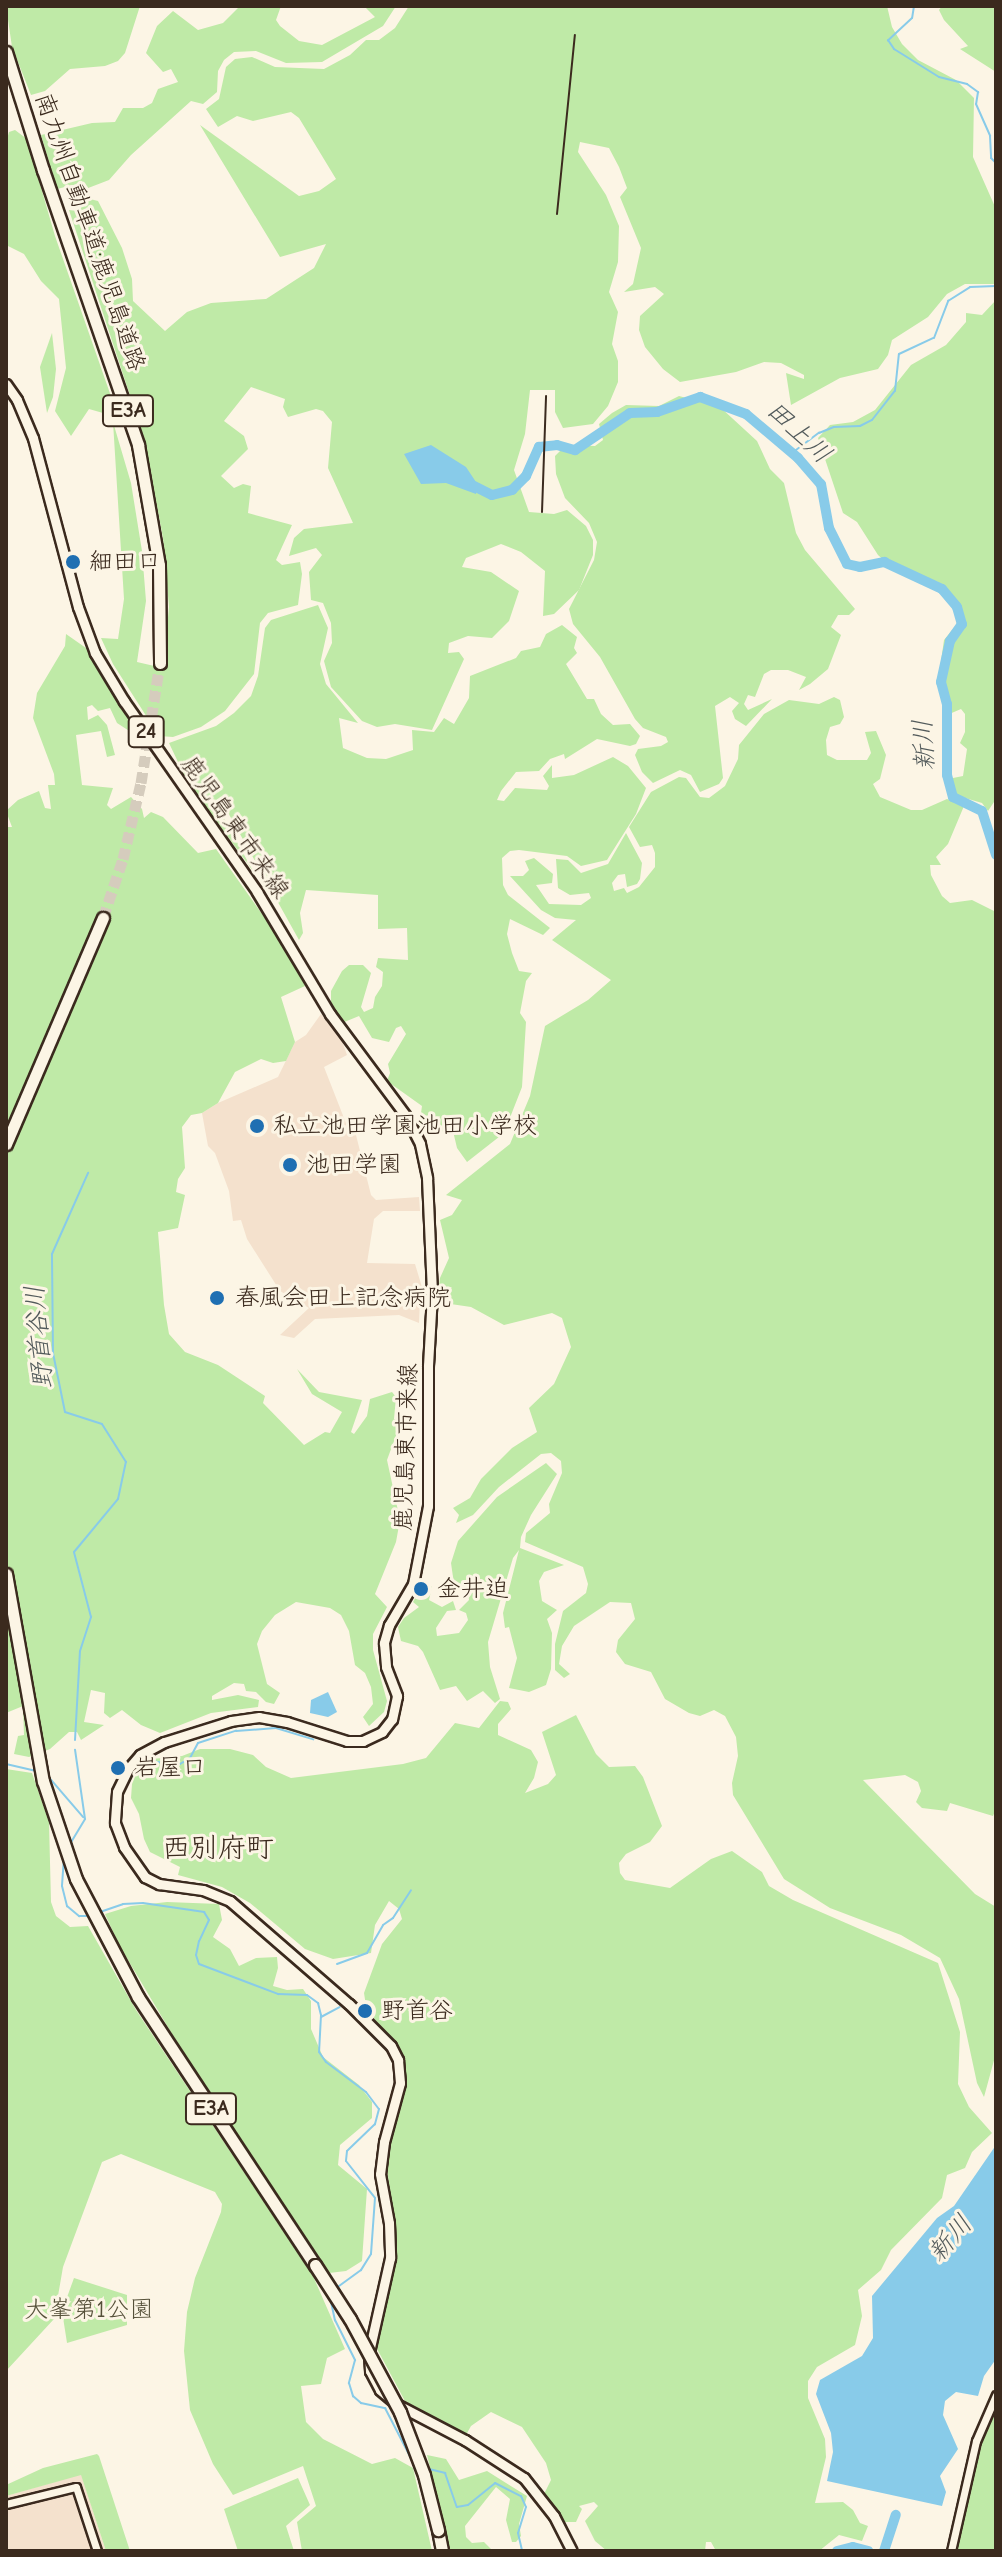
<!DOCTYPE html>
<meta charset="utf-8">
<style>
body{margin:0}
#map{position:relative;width:1002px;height:2557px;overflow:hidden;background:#fcf5e5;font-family:"Comic Neue","Klee One",sans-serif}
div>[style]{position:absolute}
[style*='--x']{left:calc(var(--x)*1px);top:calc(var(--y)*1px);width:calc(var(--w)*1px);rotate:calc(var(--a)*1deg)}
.built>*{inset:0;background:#f4e1cd}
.green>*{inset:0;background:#bfeaa7}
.water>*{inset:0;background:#88cbe9}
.stream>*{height:2px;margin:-1px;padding:0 1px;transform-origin:1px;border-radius:1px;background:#88cbe9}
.river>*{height:10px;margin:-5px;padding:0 5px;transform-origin:5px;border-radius:5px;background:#88cbe9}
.motorway-tunnel>*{height:11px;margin-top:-5.5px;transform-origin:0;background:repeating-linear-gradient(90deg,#d5ccbd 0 11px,transparent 0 16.5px)}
.roads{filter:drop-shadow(2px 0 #3b2a1e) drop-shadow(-2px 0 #3b2a1e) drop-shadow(0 2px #3b2a1e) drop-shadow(0 -2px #3b2a1e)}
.tertiary>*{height:7px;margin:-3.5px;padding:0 3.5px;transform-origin:3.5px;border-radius:3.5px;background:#fcf5e5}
.primary>*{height:9px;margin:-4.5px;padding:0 4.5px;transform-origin:4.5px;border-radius:4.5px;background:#fcf5e5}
.motorway>*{height:11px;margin:-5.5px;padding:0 5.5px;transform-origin:5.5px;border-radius:5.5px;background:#fcf5e5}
.rail>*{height:2px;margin:-1px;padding:0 1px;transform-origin:1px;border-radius:1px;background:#3b2a1e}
.bridges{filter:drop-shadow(2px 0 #3b2a1e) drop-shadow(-2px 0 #3b2a1e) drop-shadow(0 2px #3b2a1e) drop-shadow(0 -2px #3b2a1e)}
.motorway-bridge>*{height:11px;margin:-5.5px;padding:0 5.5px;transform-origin:5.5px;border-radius:5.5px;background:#fcf5e5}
.dots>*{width:22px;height:22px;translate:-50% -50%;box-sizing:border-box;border:4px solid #fcf5e5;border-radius:50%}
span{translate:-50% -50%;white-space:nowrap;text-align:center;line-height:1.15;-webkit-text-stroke:6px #fcf5e5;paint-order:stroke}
.shield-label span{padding:2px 6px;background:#fcf5e5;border:2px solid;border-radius:6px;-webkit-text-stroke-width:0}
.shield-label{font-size:22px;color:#3b2a1e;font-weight:700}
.street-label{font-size:24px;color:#3b2a1e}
.poi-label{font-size:24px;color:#3b2a1e}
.left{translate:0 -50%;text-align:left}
.park-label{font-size:24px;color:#555039}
.water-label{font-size:26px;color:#525a5b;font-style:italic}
.quarter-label{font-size:28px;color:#3b2a1e}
.frame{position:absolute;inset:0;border:8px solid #3b2a1e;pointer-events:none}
</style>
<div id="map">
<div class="built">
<div style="clip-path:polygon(321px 1014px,342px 1041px,347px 1055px,324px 1067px,351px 1136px,356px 1135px,371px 1195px,376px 1200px,419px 1197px,420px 1211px,383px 1211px,374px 1219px,367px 1263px,415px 1264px,425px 1297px,420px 1299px,419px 1323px,399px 1315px,315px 1319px,294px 1338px,280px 1335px,309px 1308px,280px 1291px,247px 1239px,241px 1220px,233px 1221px,229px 1191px,215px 1153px,208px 1146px,202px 1113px,218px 1103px,278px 1077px,295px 1042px,306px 1035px)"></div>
<div style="clip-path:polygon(81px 2474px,106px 2551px,6px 2551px,6px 2496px)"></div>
</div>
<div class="green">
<div style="clip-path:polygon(6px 6px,140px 6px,125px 53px,118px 61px,105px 66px,70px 69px,45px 91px,31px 95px,12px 47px)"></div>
<div style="clip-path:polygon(240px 6px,281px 6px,276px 20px,280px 26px,299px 41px,322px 45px,375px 17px,364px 6px,396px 6px,383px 26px,322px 62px,286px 63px,256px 51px,234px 52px,224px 60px,218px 71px,217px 92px,203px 104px,191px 101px,131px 155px,109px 180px,83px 190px,73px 185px,57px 189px,41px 135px,92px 123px,115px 122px,123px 108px,143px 108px,152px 103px,158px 89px,178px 82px,171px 69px,163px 72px,146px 53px,157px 26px,173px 11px,198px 30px,223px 23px)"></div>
<div style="clip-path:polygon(409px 6px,887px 6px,892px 27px,902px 44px,918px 60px,956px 80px,974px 98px,973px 157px,996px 209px,996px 284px,965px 284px,947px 294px,928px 317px,892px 340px,888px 355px,878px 369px,840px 378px,791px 405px,786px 373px,804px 379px,804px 375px,781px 363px,764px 362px,736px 372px,680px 382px,663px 369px,645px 347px,639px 330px,640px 316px,664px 294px,655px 287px,624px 292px,633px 284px,641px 248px,620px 197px,627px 188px,619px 167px,609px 148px,580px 142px,578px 152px,606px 195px,619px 226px,618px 262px,609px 292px,618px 312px,612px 344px,618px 361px,618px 382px,608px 406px,593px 424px,563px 428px,555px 412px,555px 390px,530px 390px,525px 434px,514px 470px,529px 512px,554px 514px,567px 510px,586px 526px,593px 540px,593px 555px,579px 590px,554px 614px,543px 616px,545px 571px,521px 552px,501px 544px,466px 558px,462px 567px,491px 572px,519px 591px,509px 621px,492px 638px,468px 636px,449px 643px,448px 653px,459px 652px,464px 659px,432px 730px,395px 724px,377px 727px,362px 721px,331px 687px,324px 661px,332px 643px,331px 623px,323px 603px,311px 600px,309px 572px,322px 555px,316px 548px,289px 556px,294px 538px,304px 529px,353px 523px,328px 468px,332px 422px,323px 411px,316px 409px,288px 417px,283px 407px,285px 399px,251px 387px,224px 421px,244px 436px,248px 449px,221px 476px,234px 488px,243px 484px,251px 486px,248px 513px,292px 525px,276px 560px,282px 565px,300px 562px,302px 574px,298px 605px,268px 613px,260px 623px,254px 674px,225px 711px,201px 727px,173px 737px,159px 736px,113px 664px,101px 638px,118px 639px,124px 599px,113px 422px,131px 483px,142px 551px,146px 601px,137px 662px,163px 668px,169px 607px,163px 538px,144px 438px,69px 210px,77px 211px,90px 199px,98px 201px,122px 248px,132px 279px,133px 301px,165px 331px,187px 312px,211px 303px,266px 299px,314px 268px,326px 244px,280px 257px,200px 125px,299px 196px,319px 191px,336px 179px,299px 118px,291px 112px,253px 121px,237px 116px,218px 127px,206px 109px,219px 99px,226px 67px,235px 59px,252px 57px,275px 67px,324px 69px,350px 55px,366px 40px,379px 40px,395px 28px)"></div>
<div style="clip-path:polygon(942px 6px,996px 6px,996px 72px,960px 49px,968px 46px,944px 20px,939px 10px)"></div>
<div style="clip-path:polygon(15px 130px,27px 139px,55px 236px,113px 402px,111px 409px,103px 413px,89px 409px,71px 436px,55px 411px,66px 368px,59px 299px,41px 281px,24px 254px,6px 245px,6px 143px,9px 132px)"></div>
<div style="clip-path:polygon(996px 300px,996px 799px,988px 811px,982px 803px,955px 795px,949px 788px,953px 778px,963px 776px,967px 749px,960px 743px,965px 732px,965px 714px,961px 709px,947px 715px,938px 682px,944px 640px,957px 624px,956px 599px,938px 582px,898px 573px,878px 555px,857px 522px,843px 513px,818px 438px,830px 425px,853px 422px,875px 410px,911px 365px,946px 345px,966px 322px,966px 313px,982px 315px)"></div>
<div style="clip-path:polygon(52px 333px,56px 369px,53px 397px,47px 413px,40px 367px)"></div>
<div style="clip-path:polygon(679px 396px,720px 407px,757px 441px,770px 469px,784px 483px,796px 533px,805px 550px,855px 609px,849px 615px,838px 615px,831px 627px,841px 635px,828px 669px,810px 684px,799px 690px,806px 677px,788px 670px,771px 670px,764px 674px,755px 697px,748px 695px,744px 704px,748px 710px,772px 699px,746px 726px,735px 719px,732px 711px,739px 703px,730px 697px,715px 706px,723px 778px,719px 784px,700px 792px,691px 775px,680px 770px,653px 783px,642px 772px,635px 755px,638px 749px,661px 746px,668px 742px,666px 737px,643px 728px,635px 719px,600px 657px,573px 624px,569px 609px,594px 560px,597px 542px,589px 523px,565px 498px,556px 474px,555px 456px,566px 445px,595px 446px,603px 440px,599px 424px,612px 413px,626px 405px,659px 406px)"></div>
<div style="clip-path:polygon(318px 605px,328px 628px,320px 664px,326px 684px,358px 723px,339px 718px,343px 748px,367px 758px,386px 759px,413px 750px,412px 730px,434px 732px,444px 718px,454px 724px,469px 698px,470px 676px,516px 658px,521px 651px,540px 647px,546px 634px,562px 625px,577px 637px,574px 648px,577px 653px,566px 664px,587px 699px,594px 699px,601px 714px,613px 725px,630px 724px,640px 736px,636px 744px,630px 746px,597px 739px,565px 759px,564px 754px,550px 759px,539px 771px,516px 772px,501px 791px,497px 800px,504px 801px,515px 788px,547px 790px,549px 786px,543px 776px,552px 765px,552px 778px,574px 775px,613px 757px,628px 766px,646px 788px,636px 814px,607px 860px,581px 866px,567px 856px,519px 850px,510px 851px,502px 858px,503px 885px,508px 895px,550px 928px,543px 935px,510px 919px,507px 934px,512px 953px,519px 971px,532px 973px,526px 981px,520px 1013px,526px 1022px,522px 1087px,504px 1133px,467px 1162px,457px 1148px,453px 1131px,425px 1132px,419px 1127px,422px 1106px,387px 1081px,390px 1073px,388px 1064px,406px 1034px,401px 1026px,396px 1028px,389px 1042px,372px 1038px,359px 1016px,342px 1023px,331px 1002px,331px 991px,342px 971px,349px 965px,363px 965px,371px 973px,361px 1007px,364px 1012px,373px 1008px,375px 997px,382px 986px,383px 972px,376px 967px,378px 958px,408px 960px,407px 928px,378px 929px,378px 895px,306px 890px,300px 913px,303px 933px,299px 940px,226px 809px,220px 811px,253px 871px,187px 781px,169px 743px,216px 726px,234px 713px,251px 696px,258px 676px,265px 628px,271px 620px)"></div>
<div style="clip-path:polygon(66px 634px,86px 648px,141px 731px,137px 736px,117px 723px,110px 708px,98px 711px,92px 705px,87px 707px,88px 720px,98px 715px,107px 725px,115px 755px,107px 757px,101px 731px,76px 735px,82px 785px,113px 788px,107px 805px,111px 809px,131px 797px,142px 809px,144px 818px,151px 812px,163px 817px,198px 853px,216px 849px,284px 945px,305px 986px,281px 997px,295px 1042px,286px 1061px,273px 1063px,261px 1059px,235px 1072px,218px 1103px,202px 1113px,191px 1115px,182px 1127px,185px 1168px,178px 1179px,176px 1192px,185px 1195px,178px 1228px,158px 1232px,164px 1305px,169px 1334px,185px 1352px,218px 1365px,265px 1396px,263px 1403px,304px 1445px,325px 1432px,330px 1433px,342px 1412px,312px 1394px,297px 1369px,319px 1392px,362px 1400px,351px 1432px,354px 1434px,367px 1416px,370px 1399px,392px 1392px,396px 1397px,394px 1419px,401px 1422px,387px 1460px,400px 1520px,396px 1542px,375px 1594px,387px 1607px,373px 1634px,373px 1650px,387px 1701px,384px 1712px,369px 1726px,363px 1717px,373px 1704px,371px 1687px,365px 1673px,355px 1665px,349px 1631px,341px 1615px,330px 1608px,296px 1602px,275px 1615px,262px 1631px,257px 1644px,267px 1684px,280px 1693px,274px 1704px,266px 1702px,256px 1692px,246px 1691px,244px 1684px,234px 1683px,212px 1696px,212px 1700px,238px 1695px,259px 1700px,258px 1707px,211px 1713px,160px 1733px,141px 1725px,122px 1710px,110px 1718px,104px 1713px,105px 1693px,91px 1690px,84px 1722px,104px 1725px,81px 1740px,77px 1732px,69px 1732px,50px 1749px,29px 1757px,14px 1754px,18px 1736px,24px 1735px,23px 1706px,6px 1713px,6px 827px,12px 827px,6px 811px,18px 800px,39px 791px,45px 808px,51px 809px,48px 785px,55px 785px,54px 774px,33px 718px,37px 693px,65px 646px)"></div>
<div style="clip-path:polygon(834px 697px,840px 700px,844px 717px,840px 724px,830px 727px,826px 740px,827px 755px,837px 760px,867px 760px,871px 753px,865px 732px,876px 731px,886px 755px,880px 779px,873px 784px,880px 797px,911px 810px,922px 810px,947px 799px,964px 806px,948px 844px,936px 857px,941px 865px,930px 865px,931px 875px,942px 896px,950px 903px,972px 900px,996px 912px,996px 1809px,993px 1816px,950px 1803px,947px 1811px,922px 1808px,916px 1802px,921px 1791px,918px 1782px,905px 1775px,863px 1780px,975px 1894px,996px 1907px,996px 2053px,984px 2097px,977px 2083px,959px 1999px,940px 1958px,901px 1935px,830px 1908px,784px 1879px,733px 1795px,732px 1783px,738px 1756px,736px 1737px,725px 1716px,714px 1710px,700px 1716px,689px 1713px,665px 1699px,651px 1672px,625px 1664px,616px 1652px,618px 1640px,635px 1619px,631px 1603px,610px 1602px,574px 1626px,562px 1646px,559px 1664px,570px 1674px,564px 1678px,555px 1670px,555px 1644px,563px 1611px,586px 1593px,588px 1584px,583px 1567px,525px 1542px,526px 1533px,550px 1513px,549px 1504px,562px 1473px,561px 1461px,551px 1453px,541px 1454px,499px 1487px,473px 1515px,456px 1523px,459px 1515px,453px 1508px,470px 1498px,481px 1479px,512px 1448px,537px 1432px,529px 1408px,554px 1384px,571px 1347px,562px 1318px,552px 1313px,504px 1325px,471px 1307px,437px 1302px,440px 1278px,449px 1258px,440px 1220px,452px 1215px,462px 1200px,446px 1195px,510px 1144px,530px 1096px,545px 1026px,588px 1000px,611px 980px,552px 940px,576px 920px,555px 918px,541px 910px,510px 876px,523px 876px,529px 870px,525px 861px,534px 858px,553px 874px,552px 883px,536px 885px,549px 904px,581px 905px,591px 898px,589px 893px,570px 895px,558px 888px,556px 859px,568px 860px,581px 873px,608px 864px,626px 833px,642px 863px,640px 879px,637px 884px,627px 887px,625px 874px,618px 875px,612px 883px,614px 891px,624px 888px,627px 893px,639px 887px,655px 867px,655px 853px,652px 845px,640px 847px,629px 827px,651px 792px,679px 777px,686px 778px,700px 797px,709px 798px,725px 786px,738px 759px,739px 745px,764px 714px,789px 700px,819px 704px)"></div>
<div style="clip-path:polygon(546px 1463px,557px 1474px,531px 1515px,521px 1537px,520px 1548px,564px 1565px,544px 1572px,539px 1581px,542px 1601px,557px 1610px,547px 1619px,552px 1633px,551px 1669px,546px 1685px,529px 1692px,509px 1688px,517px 1658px,509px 1627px,505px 1628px,503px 1613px,519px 1550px,513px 1558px,488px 1642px,490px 1667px,500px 1699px,495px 1703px,483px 1691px,467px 1701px,456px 1686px,440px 1690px,423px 1652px,418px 1646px,401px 1641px,398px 1627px,404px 1618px,419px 1607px,413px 1602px,424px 1583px,428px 1582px,432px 1587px,429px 1600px,442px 1607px,453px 1601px,456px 1610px,447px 1611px,436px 1628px,437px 1636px,459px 1633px,468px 1620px,466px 1613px,459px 1610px,469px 1600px,468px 1593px,457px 1589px,453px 1577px,451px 1563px,458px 1541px,497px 1497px)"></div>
<div style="clip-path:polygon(500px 1701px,508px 1702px,511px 1709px,498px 1724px,498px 1735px,531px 1750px,538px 1762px,534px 1778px,525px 1793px,548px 1784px,556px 1775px,542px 1732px,576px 1715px,596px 1754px,609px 1767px,635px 1766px,643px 1777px,662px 1826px,650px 1842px,626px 1854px,619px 1863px,620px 1873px,625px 1880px,670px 1888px,711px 1859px,732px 1851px,762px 1872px,769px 1886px,793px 1900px,938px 1963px,960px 2032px,958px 2084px,969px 2107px,992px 2133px,972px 2152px,965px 2168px,947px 2175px,942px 2198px,891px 2250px,881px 2270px,858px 2290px,862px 2316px,855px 2345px,817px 2367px,808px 2381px,808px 2398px,825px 2439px,826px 2457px,815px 2503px,843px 2502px,853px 2510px,860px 2523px,868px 2526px,862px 2541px,839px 2535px,819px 2551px,716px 2551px,711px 2542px,706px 2542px,705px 2551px,607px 2551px,595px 2541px,585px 2521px,598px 2506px,594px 2502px,579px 2506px,582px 2509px,576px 2522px,561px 2522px,544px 2494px,551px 2480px,546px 2463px,522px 2427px,491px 2412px,471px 2426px,466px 2435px,406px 2403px,375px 2345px,396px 2257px,386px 2156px,403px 2098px,406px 2076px,396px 2043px,375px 2020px,366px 2006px,364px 1993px,382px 1944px,402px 1919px,399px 1909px,389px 1901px,375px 1925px,371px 1953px,333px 1959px,305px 1949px,250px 1903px,222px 1887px,178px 1875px,180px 1867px,150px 1852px,144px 1839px,139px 1814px,131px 1798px,132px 1784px,142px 1760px,182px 1756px,200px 1749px,230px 1749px,253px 1755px,266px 1767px,291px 1778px,403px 1764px,426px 1758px,455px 1723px,479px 1728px)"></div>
<div style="clip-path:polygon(6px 1769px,32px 1773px,49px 1822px,51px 1902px,56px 1916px,70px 1927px,88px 1926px,136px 2010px,313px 2276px,345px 2349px,327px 2358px,321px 2384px,301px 2386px,306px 2422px,323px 2439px,372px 2464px,395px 2458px,413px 2468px,432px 2551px,302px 2551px,297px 2522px,316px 2506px,303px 2466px,233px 2495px,213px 2464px,190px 2410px,184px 2351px,187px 2312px,195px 2278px,221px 2212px,222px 2204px,215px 2192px,121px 2154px,102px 2162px,63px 2267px,54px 2319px,6px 2371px)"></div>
<div style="clip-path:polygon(167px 1902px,219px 1904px,222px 1920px,213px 1937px,230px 1949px,239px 1966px,256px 1958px,277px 1957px,278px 1968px,273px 1986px,287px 1990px,303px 1989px,311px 2001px,311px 2029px,323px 2057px,359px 2085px,372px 2102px,372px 2118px,340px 2145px,338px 2165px,367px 2189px,362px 2261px,346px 2271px,329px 2273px,181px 2049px,119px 1945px,105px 1914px,131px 1906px)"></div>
<div style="clip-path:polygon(74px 2278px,127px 2295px,127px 2325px,67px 2343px,62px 2311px)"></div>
<div style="clip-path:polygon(996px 2398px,996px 2551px,956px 2551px,984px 2425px)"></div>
<div style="clip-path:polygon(97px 2454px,99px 2456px,130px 2551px,106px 2551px,81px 2475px,6px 2496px,6px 2485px,43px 2468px)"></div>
<div style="clip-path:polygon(427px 2455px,446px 2459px,459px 2480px,487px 2471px,527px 2496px,519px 2524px,521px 2536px,516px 2542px,512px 2542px,506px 2520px,510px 2499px,496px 2487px,465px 2526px,466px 2537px,472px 2543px,484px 2542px,493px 2551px,450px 2551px)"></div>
<div style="clip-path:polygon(298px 2478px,310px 2505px,286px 2526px,294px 2551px,238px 2551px,224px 2509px)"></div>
</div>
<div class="water">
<div style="clip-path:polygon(431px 445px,466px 467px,478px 485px,476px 494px,446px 483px,421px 484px,404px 454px)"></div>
<div style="clip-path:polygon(328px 1692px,337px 1712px,328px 1717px,310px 1713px,311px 1700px)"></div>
<div style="clip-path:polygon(996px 2145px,996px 2359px,984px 2376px,978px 2396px,956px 2392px,945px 2401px,943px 2415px,958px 2449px,940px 2476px,946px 2492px,942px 2506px,827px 2481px,833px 2452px,831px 2433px,816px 2394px,820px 2380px,862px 2356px,873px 2338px,872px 2296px,937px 2218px,954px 2206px)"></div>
</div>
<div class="stream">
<div style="--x:914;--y:6;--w:12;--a:99"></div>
<div style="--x:912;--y:18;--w:33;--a:137"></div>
<div style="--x:888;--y:40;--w:11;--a:56"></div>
<div style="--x:894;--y:49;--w:53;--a:31.9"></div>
<div style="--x:939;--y:77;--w:29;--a:14"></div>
<div style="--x:967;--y:84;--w:14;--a:36"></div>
<div style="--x:978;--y:92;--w:12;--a:99"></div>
<div style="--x:976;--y:104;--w:35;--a:66"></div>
<div style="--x:990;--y:136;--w:22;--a:87"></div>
<div style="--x:991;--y:158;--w:7;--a:45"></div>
<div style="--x:792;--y:453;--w:34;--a:-37"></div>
<div style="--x:819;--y:433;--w:16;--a:-22"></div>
<div style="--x:834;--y:427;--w:26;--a:-2"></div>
<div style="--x:860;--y:426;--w:13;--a:-27"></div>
<div style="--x:872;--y:420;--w:37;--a:-52"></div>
<div style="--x:895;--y:391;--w:37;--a:-84"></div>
<div style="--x:899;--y:354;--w:38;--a:-25"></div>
<div style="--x:934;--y:338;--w:40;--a:-69"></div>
<div style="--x:948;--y:301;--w:26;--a:-32"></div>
<div style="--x:970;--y:287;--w:26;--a:-2"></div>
<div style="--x:75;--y:1740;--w:89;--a:-86.8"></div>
<div style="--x:80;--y:1651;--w:36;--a:-72"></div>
<div style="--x:91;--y:1617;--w:67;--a:-104.7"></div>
<div style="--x:74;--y:1552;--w:69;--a:-50.3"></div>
<div style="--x:118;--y:1499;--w:38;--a:-78"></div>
<div style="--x:126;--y:1462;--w:45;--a:-122.3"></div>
<div style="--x:102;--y:1424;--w:39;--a:-162"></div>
<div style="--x:65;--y:1412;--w:60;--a:-101.5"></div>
<div style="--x:53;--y:1353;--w:99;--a:-90.6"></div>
<div style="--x:52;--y:1254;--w:89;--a:-66"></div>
<div style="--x:149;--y:1758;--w:9;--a:27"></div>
<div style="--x:157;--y:1762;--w:23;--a:5"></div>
<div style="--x:180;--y:1764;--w:12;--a:-31"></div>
<div style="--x:190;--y:1758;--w:17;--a:-62"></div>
<div style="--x:198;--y:1743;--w:40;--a:-18"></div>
<div style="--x:236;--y:1731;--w:40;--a:-4.3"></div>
<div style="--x:276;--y:1728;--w:39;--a:17"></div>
<div style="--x:6;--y:1764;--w:31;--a:13"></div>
<div style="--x:46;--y:1774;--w:57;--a:49.3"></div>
<div style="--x:70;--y:1844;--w:29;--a:-59"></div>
<div style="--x:85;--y:1819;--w:70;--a:-98.2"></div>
<div style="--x:64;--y:1857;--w:29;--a:94"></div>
<div style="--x:62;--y:1886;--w:21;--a:76"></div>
<div style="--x:67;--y:1906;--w:16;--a:40"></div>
<div style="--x:79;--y:1916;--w:11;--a:0"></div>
<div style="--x:100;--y:1912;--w:24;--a:-19"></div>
<div style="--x:123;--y:1904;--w:20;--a:-3"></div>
<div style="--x:143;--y:1903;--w:62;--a:8.4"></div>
<div style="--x:204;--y:1912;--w:9;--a:58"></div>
<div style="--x:209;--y:1920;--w:23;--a:115"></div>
<div style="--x:199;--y:1941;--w:14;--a:102"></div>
<div style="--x:196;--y:1955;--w:9;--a:72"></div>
<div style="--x:199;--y:1964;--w:85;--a:20.8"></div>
<div style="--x:278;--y:1994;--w:29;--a:2"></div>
<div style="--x:307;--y:1995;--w:14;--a:36"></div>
<div style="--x:318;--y:2003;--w:12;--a:76"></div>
<div style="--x:321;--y:2015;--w:37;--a:93"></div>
<div style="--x:319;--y:2052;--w:12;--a:55"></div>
<div style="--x:326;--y:2062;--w:50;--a:36.9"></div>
<div style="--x:366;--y:2092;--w:21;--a:53"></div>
<div style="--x:379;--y:2109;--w:16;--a:105"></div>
<div style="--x:375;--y:2124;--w:39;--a:136"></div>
<div style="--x:347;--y:2151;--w:10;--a:96"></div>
<div style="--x:346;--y:2161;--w:47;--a:51.9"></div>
<div style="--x:375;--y:2198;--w:56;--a:94.1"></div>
<div style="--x:371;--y:2254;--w:19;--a:122"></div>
<div style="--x:361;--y:2270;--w:31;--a:144"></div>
<div style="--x:337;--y:1964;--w:32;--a:-20"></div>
<div style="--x:367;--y:1953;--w:32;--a:-60"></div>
<div style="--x:383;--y:1925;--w:12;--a:-35"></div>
<div style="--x:393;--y:1918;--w:33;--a:-57"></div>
<div style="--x:321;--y:2017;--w:21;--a:-28"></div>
<div style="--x:330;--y:2297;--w:24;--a:78"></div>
<div style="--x:335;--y:2320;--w:45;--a:63.4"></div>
<div style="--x:355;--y:2360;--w:24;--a:105"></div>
<div style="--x:349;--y:2383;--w:14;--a:73"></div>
<div style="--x:353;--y:2396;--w:11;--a:41"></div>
<div style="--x:361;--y:2403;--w:25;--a:12"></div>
<div style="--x:385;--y:2408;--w:65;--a:62.7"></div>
<div style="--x:425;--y:2468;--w:21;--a:14"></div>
<div style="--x:445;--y:2473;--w:36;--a:71"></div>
<div style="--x:457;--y:2507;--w:11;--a:-10"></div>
<div style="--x:468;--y:2505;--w:35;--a:-39"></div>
<div style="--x:495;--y:2483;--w:29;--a:27"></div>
<div style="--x:521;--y:2496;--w:12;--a:66"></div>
<div style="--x:526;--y:2507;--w:27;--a:107"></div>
<div style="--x:518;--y:2533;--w:18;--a:77"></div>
</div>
<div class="river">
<div style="--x:474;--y:486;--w:20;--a:27"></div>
<div style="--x:492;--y:495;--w:21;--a:-14"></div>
<div style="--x:512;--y:490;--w:20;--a:-45"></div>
<div style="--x:526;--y:476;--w:32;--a:-66"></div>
<div style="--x:539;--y:447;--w:18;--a:-6"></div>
<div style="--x:557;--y:445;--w:19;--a:16"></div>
<div style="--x:575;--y:450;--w:66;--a:-33.9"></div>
<div style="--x:630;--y:413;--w:27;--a:-2"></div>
<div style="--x:657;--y:412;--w:46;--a:-19.2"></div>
<div style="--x:700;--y:397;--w:49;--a:20.3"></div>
<div style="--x:746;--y:414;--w:68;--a:40.2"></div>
<div style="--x:798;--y:458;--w:35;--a:49"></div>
<div style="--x:821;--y:484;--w:45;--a:79.7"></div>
<div style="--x:829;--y:528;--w:40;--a:63.4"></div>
<div style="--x:847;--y:564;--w:13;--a:13"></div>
<div style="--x:860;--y:567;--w:25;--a:-12"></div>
<div style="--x:884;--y:562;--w:64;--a:25"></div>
<div style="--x:942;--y:589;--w:23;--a:50"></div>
<div style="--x:957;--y:607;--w:18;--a:74"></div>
<div style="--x:962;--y:624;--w:21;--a:125"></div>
<div style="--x:950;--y:641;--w:42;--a:102.4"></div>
<div style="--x:941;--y:682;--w:23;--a:75"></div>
<div style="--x:947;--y:704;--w:71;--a:90"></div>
<div style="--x:947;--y:775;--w:23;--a:75"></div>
<div style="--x:953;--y:797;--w:32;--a:26"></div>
<div style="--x:982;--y:811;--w:46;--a:72.3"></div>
<div style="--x:837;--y:2551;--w:16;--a:-14"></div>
<div style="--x:853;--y:2547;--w:16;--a:15"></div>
<div style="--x:884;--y:2551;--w:38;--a:-72"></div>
</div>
<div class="motorway-tunnel">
<div style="--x:103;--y:918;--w:62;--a:-71.3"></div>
<div style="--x:123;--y:859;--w:78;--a:-76.7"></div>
<div style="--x:141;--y:783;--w:121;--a:-81"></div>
</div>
<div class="roads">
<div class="tertiary">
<div style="--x:6;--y:2504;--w:72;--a:-13.7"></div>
<div style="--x:76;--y:2487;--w:67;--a:71.8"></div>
<div style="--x:951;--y:2551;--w:113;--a:-77.2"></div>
<div style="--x:976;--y:2441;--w:50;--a:-66.5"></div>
</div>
<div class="primary">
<div style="--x:6;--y:384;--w:19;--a:55"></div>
<div style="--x:17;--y:400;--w:41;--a:67.2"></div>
<div style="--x:33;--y:438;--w:175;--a:75.1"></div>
<div style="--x:78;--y:607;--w:49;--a:69.7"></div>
<div style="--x:95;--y:653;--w:56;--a:58.9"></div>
<div style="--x:124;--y:701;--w:233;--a:55.1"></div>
<div style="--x:257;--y:892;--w:142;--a:59.1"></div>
<div style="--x:330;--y:1014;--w:127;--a:53.3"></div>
<div style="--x:406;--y:1116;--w:31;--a:63"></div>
<div style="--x:420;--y:1144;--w:35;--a:78"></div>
<div style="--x:427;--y:1178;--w:116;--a:87.5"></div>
<div style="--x:432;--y:1294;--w:72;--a:93.2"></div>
<div style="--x:428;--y:1366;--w:140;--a:90"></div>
<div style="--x:428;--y:1506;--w:79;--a:100.9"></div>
<div style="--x:413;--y:1584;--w:48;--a:120.3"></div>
<div style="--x:389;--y:1625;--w:19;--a:106"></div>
<div style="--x:384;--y:1643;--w:24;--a:85"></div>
<div style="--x:386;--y:1667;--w:31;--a:69"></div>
<div style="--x:397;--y:1696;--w:24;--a:102"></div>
<div style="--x:392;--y:1719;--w:16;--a:128"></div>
<div style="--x:382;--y:1732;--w:21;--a:155"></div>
<div style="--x:363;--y:1741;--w:16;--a:180"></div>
<div style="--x:347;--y:1741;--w:63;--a:-162.4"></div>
<div style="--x:287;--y:1722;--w:28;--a:-170"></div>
<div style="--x:259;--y:1717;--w:28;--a:172"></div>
<div style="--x:231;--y:1721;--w:70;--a:162.6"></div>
<div style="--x:164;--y:1742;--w:27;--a:152"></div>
<div style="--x:140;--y:1755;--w:18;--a:131"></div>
<div style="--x:128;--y:1769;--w:25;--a:116"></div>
<div style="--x:117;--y:1792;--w:31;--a:94"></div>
<div style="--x:115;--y:1823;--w:26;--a:69"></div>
<div style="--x:124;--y:1847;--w:37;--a:55"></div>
<div style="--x:145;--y:1877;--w:16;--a:27"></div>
<div style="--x:159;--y:1884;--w:44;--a:7.8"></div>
<div style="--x:203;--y:1890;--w:29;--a:22"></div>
<div style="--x:230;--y:1901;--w:157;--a:40.9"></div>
<div style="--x:349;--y:2004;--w:59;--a:45"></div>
<div style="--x:391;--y:2046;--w:16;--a:63"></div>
<div style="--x:398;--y:2060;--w:23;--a:85"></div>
<div style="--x:400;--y:2083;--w:61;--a:105.2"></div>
<div style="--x:384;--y:2142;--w:32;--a:97"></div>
<div style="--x:380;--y:2174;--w:50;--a:79.6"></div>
<div style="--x:389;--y:2223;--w:35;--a:88"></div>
<div style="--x:390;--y:2258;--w:96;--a:102.6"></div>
<div style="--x:369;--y:2352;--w:19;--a:87"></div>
<div style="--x:370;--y:2371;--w:21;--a:62"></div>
<div style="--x:380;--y:2390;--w:23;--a:40"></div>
<div style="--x:398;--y:2405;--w:76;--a:27.6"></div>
<div style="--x:465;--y:2440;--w:70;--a:32.8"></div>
<div style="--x:524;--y:2478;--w:48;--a:51.7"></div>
<div style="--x:554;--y:2516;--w:39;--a:63"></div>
</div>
<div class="motorway">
<div style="--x:6;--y:52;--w:124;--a:72.6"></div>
<div style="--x:43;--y:170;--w:291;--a:70.9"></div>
<div style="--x:138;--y:445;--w:122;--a:80.1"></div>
<div style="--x:159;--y:565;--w:98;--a:89.4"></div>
<div style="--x:6;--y:1144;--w:246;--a:-66.8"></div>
<div style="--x:6;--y:1574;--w:210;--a:79.9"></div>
<div style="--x:43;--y:1781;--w:103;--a:71.4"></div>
<div style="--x:76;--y:1879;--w:133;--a:62.3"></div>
<div style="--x:138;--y:1997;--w:321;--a:56.6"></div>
<div style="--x:438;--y:2530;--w:21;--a:79"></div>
</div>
</div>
<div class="rail">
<div style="--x:557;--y:214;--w:180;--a:-84.3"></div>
<div style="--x:542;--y:512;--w:116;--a:-88"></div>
</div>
<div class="bridges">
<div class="motorway-bridge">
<div style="--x:315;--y:2265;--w:64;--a:57.1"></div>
<div style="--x:350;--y:2319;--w:106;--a:61.7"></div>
<div style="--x:400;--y:2412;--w:67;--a:69.1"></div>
<div style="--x:424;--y:2475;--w:57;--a:75.7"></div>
</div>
</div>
<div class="dots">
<div style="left:73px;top:562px;background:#1f6fb2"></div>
<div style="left:257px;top:1126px;background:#1f6fb2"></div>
<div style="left:290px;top:1165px;background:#1f6fb2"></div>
<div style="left:217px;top:1298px;background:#1f6fb2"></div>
<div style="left:421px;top:1589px;background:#1f6fb2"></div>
<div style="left:118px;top:1768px;background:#1f6fb2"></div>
<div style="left:365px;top:2011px;background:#1f6fb2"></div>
</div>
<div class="shield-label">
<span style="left:128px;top:411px">E3A</span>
<span style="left:146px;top:732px">24</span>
<span style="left:211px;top:2109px">E3A</span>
</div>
<div class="street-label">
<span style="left:90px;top:232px;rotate:71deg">南九州自動車道;鹿児島道路</span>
<span style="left:235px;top:827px;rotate:55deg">鹿児島東市来線</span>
<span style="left:406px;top:1447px;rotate:-88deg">鹿児島東市来線</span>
</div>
<div class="poi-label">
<span class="left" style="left:89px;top:562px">細田口</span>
<span class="left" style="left:273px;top:1126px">私立池田学園池田小学校</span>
<span class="left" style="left:306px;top:1165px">池田学園</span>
<span class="left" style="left:235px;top:1298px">春風会田上記念病院</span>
<span class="left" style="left:437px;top:1589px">金井迫</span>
<span class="left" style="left:134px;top:1768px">岩屋口</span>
<span class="left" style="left:381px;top:2011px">野首谷</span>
</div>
<div class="park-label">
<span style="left:89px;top:2310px">大峯第1公園</span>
</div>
<div class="water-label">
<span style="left:798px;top:433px;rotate:43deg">田上川</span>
<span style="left:925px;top:745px;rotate:-93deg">新川</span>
<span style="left:40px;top:1337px;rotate:-95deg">野首谷川</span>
<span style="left:951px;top:2239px;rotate:-49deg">新川</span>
</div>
<div class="quarter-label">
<span style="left:218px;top:1848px">西別府町</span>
</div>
<div class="frame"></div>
</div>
